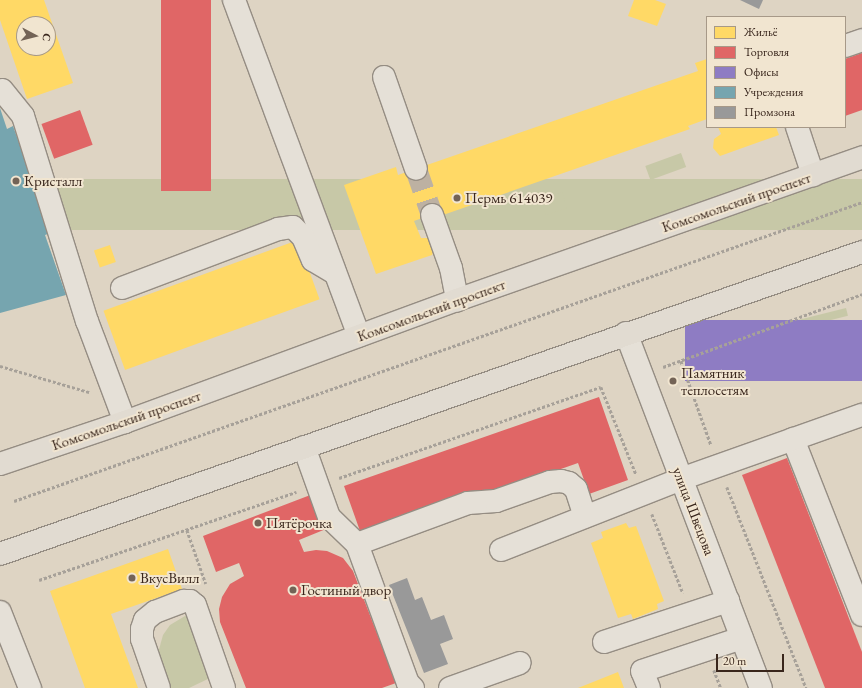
<!DOCTYPE html>
<meta charset="utf-8">
<style>
body{margin:0}
#map{position:relative;width:862px;height:688px;overflow:hidden;background:#ded4c3;font-family:"EB Garamond",serif}
div>[style]{position:absolute}
[style*='--x']{left:calc(var(--x)*1px);top:calc(var(--y)*1px);width:calc(var(--w)*1px);rotate:calc(var(--a)*1deg)}
.green>*{inset:0;background:#c7c8a7;transform-origin:0 0}
.homes>*{inset:0;background:#ffd966;transform-origin:0 0}
.shops>*{inset:0;background:#e06666;transform-origin:0 0}
.offices>*{inset:0;background:#8e7cc3;transform-origin:0 0}
.public>*{inset:0;background:#76a5af}
.industry>*{inset:0;background:#999}
.minor-tunnel>*{height:22px;margin-top:-11px;transform-origin:0;background:repeating-linear-gradient(90deg,#bdb1a2 0 22px,transparent 0 33px)}
.path>*{height:2.5px;margin-top:-1.25px;transform-origin:0;background:repeating-linear-gradient(90deg,#a7a199 0 3px,transparent 0 5px)}
.roads{filter:drop-shadow(1px 0 #958d83) drop-shadow(-1px 0 #958d83) drop-shadow(0 1px #958d83) drop-shadow(0 -1px #958d83)}
.minor>*{height:22px;margin:-11px;padding:0 11px;transform-origin:11px;border-radius:11px;background:#e5e0d7}
.major>*{height:22px;margin:-11px;padding:0 11px;transform-origin:11px;border-radius:11px;background:#e1dbd1}
.dots>*{width:11px;height:11px;translate:-50% -50%;box-sizing:border-box;border:2px solid #f1e5d0;border-radius:50%}
span{translate:-50% -50%;white-space:nowrap;text-align:center;line-height:1.15;-webkit-text-stroke:4px #f1e5d0;paint-order:stroke}
.poi-label{font-size:15px;color:#39261c}
.left{translate:0 -50%;text-align:left}
.street-label{font-size:15px;color:#39261c}
.legend{position:absolute;left:706px;top:16px;width:140px;height:112px;box-sizing:border-box;background:#f1e5d0;border:1px solid #a79988;margin:0;padding:5px 7px;list-style:none;font-size:12px;color:#39261c}
.legend li{display:flex;align-items:center;gap:8px;height:20px}
.legend b{width:20px;border:1px solid #a79988}
.north{position:absolute;left:16px;top:16px;width:40px;height:40px;box-sizing:border-box;background:#f1e5d0;border:1px solid #a79988;border-radius:50%;rotate:97deg;font-size:11px;font-weight:700;line-height:16px;text-align:center;color:#39261c}
.north::after{content:'';display:block;margin:auto;width:14px;height:18px;background:#736356;clip-path:polygon(50% 0,100% 100%,50% 72%,0 100%)}
.scale{position:absolute;left:716px;top:654px;width:68px;height:18px;box-sizing:border-box;border:2px solid #39261c;border-top:0;padding-left:5px;font-size:12px;line-height:14px;white-space:nowrap;color:#39261c;-webkit-text-stroke:3px #f1e5d0;paint-order:stroke}
</style>
<div id="map">
<div class="green">
<div style="left:681px;top:153px;width:15px;height:38px;rotate:70deg"></div>
<div style="left:862px;top:179px;width:51px;height:893px;rotate:90deg"></div>
<div style="left:562px;top:192px;width:17px;height:22px;rotate:73deg"></div>
<div style="left:846px;top:308px;width:8px;height:155px;rotate:76deg"></div>
<div style="clip-path:polygon(185px 616px,190px 616px,210px 678px,189px 688px,168px 688px,158px 653px,163px 635px,170px 625px)"></div>
</div>
<div class="homes">
<div style="clip-path:polygon(evenodd,0 0,44px 0,73px 83px,27px 99px,0 20px,0 0,24px 24px,48px 24px,48px 48px,24px 48px,24px 24px)"></div>
<div style="clip-path:polygon(634px 0,655px 0,666px 4px,657px 26px,628px 16px)"></div>
<div style="clip-path:polygon(707px 59px,707px 119px,688px 126px,690px 129px,443px 215px,442px 211px,414px 221px,421px 238px,429px 238px,436px 245px,432px 255px,376px 274px,344px 185px,396px 167px,398px 175px,698px 71px,695px 63px)"></div>
<div style="clip-path:polygon(718px 127px,776px 127px,779px 135px,720px 156px,713px 148px,714px 139px,721px 134px)"></div>
<div style="left:298px;top:240px;width:63px;height:207px;rotate:70deg"></div>
<div style="left:110px;top:245px;width:18px;height:17px;rotate:71deg"></div>
<div style="clip-path:polygon(626px 523px,629px 528px,636px 526px,664px 601px,657px 604px,658px 609px,633px 619px,631px 614px,618px 618px,591px 543px,603px 538px,601px 532px)"></div>
<div style="clip-path:polygon(168px 549px,182px 589px,111px 614px,138px 688px,85px 688px,50px 591px)"></div>
<div style="clip-path:polygon(618px 672px,624px 688px,578px 688px)"></div>
</div>
<div class="shops">
<div style="left:161px;top:0;width:50px;height:191px"></div>
<div style="clip-path:polygon(862px 53px,862px 110px,845px 116px,845px 59px)"></div>
<div style="left:80px;top:110px;width:37px;height:41px;rotate:70deg"></div>
<div style="clip-path:polygon(599px 397px,628px 480px,589px 494px,578px 463px,481px 497px,479px 490px,360px 531px,344px 486px)"></div>
<div style="clip-path:polygon(787px 458px,862px 652px,862px 688px,825px 688px,742px 475px)"></div>
<div style="clip-path:polygon(313px 494px,326px 529px,299px 540px,304px 552px,316px 550px,327px 551px,343px 558px,353px 571px,396px 683px,382px 688px,246px 688px,220px 622px,219px 609px,222px 597px,230px 584px,244px 576px,239px 563px,216px 572px,203px 536px)"></div>
</div>
<div class="offices">
<div style="left:862px;top:320px;width:61px;height:177px;rotate:90deg"></div>
</div>
<div class="public">
<div style="clip-path:polygon(0 108px,7px 129px,13px 126px,51px 233px,45px 235px,66px 295px,0 313px)"></div>
</div>
<div class="industry">
<div style="clip-path:polygon(740px 0,763px 0,759px 9px)"></div>
<div style="clip-path:polygon(407px 578px,415px 600px,422px 597px,431px 620px,444px 615px,453px 639px,440px 644px,448px 664px,424px 673px,389px 585px)"></div>
</div>
<div class="minor-tunnel">
<div style="--x:416;--y:169;--w:49;--a:70.8"></div>
</div>
<div class="path">
<div style="--x:681;--y:361;--w:89;--a:70.3"></div>
<div style="--x:0;--y:366;--w:93;--a:16.3"></div>
<div style="--x:663;--y:367;--w:212;--a:-20.1"></div>
<div style="--x:339;--y:478;--w:277;--a:-19.2"></div>
<div style="--x:601;--y:387;--w:94;--a:68.1"></div>
<div style="--x:727;--y:487;--w:216;--a:68.5"></div>
<div style="--x:14;--y:501;--w:899;--a:-19.42"></div>
<div style="--x:652;--y:514;--w:85;--a:68.6"></div>
<div style="--x:187;--y:530;--w:57;--a:70.6"></div>
<div style="--x:39;--y:580;--w:272;--a:-18.9"></div>
<div style="--x:714;--y:670;--w:19;--a:69"></div>
</div>
<div class="roads">
<div class="minor">
<div style="--x:234;--y:0;--w:358;--a:69.6"></div>
<div style="--x:845;--y:46;--w:18;--a:-19"></div>
<div style="--x:384;--y:77;--w:97;--a:70.8"></div>
<div style="--x:2;--y:90;--w:33;--a:51"></div>
<div style="--x:23;--y:116;--w:215;--a:72.7"></div>
<div style="--x:87;--y:321;--w:108;--a:69.4"></div>
<div style="--x:797;--y:127;--w:51;--a:71.6"></div>
<div style="--x:432;--y:215;--w:56;--a:70.3"></div>
<div style="--x:451;--y:268;--w:33;--a:79"></div>
<div style="--x:122;--y:288;--w:167;--a:-20.7"></div>
<div style="--x:278;--y:229;--w:15;--a:-8"></div>
<div style="--x:293;--y:227;--w:14;--a:45"></div>
<div style="--x:303;--y:237;--w:25;--a:67"></div>
<div style="--x:313;--y:260;--w:26;--a:31"></div>
<div style="--x:626;--y:333;--w:380;--a:69.2"></div>
<div style="--x:793;--y:439;--w:189;--a:68.6"></div>
<div style="--x:304;--y:447;--w:74;--a:70.3"></div>
<div style="--x:329;--y:517;--w:39;--a:44"></div>
<div style="--x:357;--y:544;--w:148;--a:69.9"></div>
<div style="--x:408;--y:683;--w:7;--a:45"></div>
<div style="--x:357;--y:544;--w:118;--a:-20.3"></div>
<div style="--x:468;--y:503;--w:28;--a:-4"></div>
<div style="--x:496;--y:501;--w:57;--a:-19.4"></div>
<div style="--x:550;--y:482;--w:11;--a:-5"></div>
<div style="--x:561;--y:481;--w:8;--a:14"></div>
<div style="--x:569;--y:483;--w:9;--a:41"></div>
<div style="--x:576;--y:489;--w:29;--a:72"></div>
<div style="--x:501;--y:550;--w:193;--a:-21.5"></div>
<div style="--x:681;--y:479;--w:192;--a:-19.5"></div>
<div style="--x:0;--y:612;--w:82;--a:68.5"></div>
<div style="--x:604;--y:642;--w:131;--a:-18.3"></div>
<div style="--x:159;--y:688;--w:52;--a:-109.1"></div>
<div style="--x:142;--y:639;--w:10;--a:-90"></div>
<div style="--x:142;--y:629;--w:9;--a:-72"></div>
<div style="--x:145;--y:620;--w:13;--a:-39"></div>
<div style="--x:155;--y:612;--w:31;--a:-21"></div>
<div style="--x:184;--y:601;--w:6;--a:0"></div>
<div style="--x:190;--y:601;--w:6;--a:39"></div>
<div style="--x:195;--y:605;--w:88;--a:70.7"></div>
<div style="--x:450;--y:688;--w:74;--a:-19.7"></div>
<div style="--x:649;--y:688;--w:18;--a:-112"></div>
<div style="--x:642;--y:671;--w:105;--a:-18.3"></div>
</div>
<div class="major">
<div style="--x:0;--y:464;--w:132;--a:-18.6"></div>
<div style="--x:125;--y:422;--w:354;--a:-20.2"></div>
<div style="--x:457;--y:300;--w:430;--a:-19.4"></div>
<div style="--x:0;--y:554;--w:913;--a:-19.31"></div>
</div>
</div>
<div class="dots">
<div style="left:16px;top:181px;background:#736356"></div>
<div style="left:457px;top:198px;background:#736356"></div>
<div style="left:673px;top:381px;background:#736356"></div>
<div style="left:258px;top:523px;background:#736356"></div>
<div style="left:132px;top:578px;background:#736356"></div>
<div style="left:293px;top:590px;background:#736356"></div>
</div>
<div class="poi-label">
<span class="left" style="left:24px;top:181px">Кристалл</span>
<span class="left" style="left:465px;top:198px">Пермь 614039</span>
<span class="left" style="left:681px;top:381px">Памятник<br>теплосетям</span>
<span class="left" style="left:266px;top:523px">Пятёрочка</span>
<span class="left" style="left:140px;top:578px">ВкусВилл</span>
<span class="left" style="left:301px;top:590px">Гостиный двор</span>
</div>
<div class="street-label">
<span style="left:736px;top:202px;rotate:-19deg">Комсомольский проспект</span>
<span style="left:431px;top:310px;rotate:-20deg">Комсомольский проспект</span>
<span style="left:126px;top:420px;rotate:-19deg">Комсомольский проспект</span>
<span style="left:694px;top:511px;rotate:69deg">улица Швецова</span>
</div>
<ul class="legend">
<li><b style="height:11px;background:#ffd966"></b>Жильё</li>
<li><b style="height:11px;background:#e06666"></b>Торговля</li>
<li><b style="height:11px;background:#8e7cc3"></b>Офисы</li>
<li><b style="height:11px;background:#76a5af"></b>Учреждения</li>
<li><b style="height:11px;background:#999"></b>Промзона</li>
</ul>
<div class="north">С</div>
<div class="scale">20 m</div>
</div>
